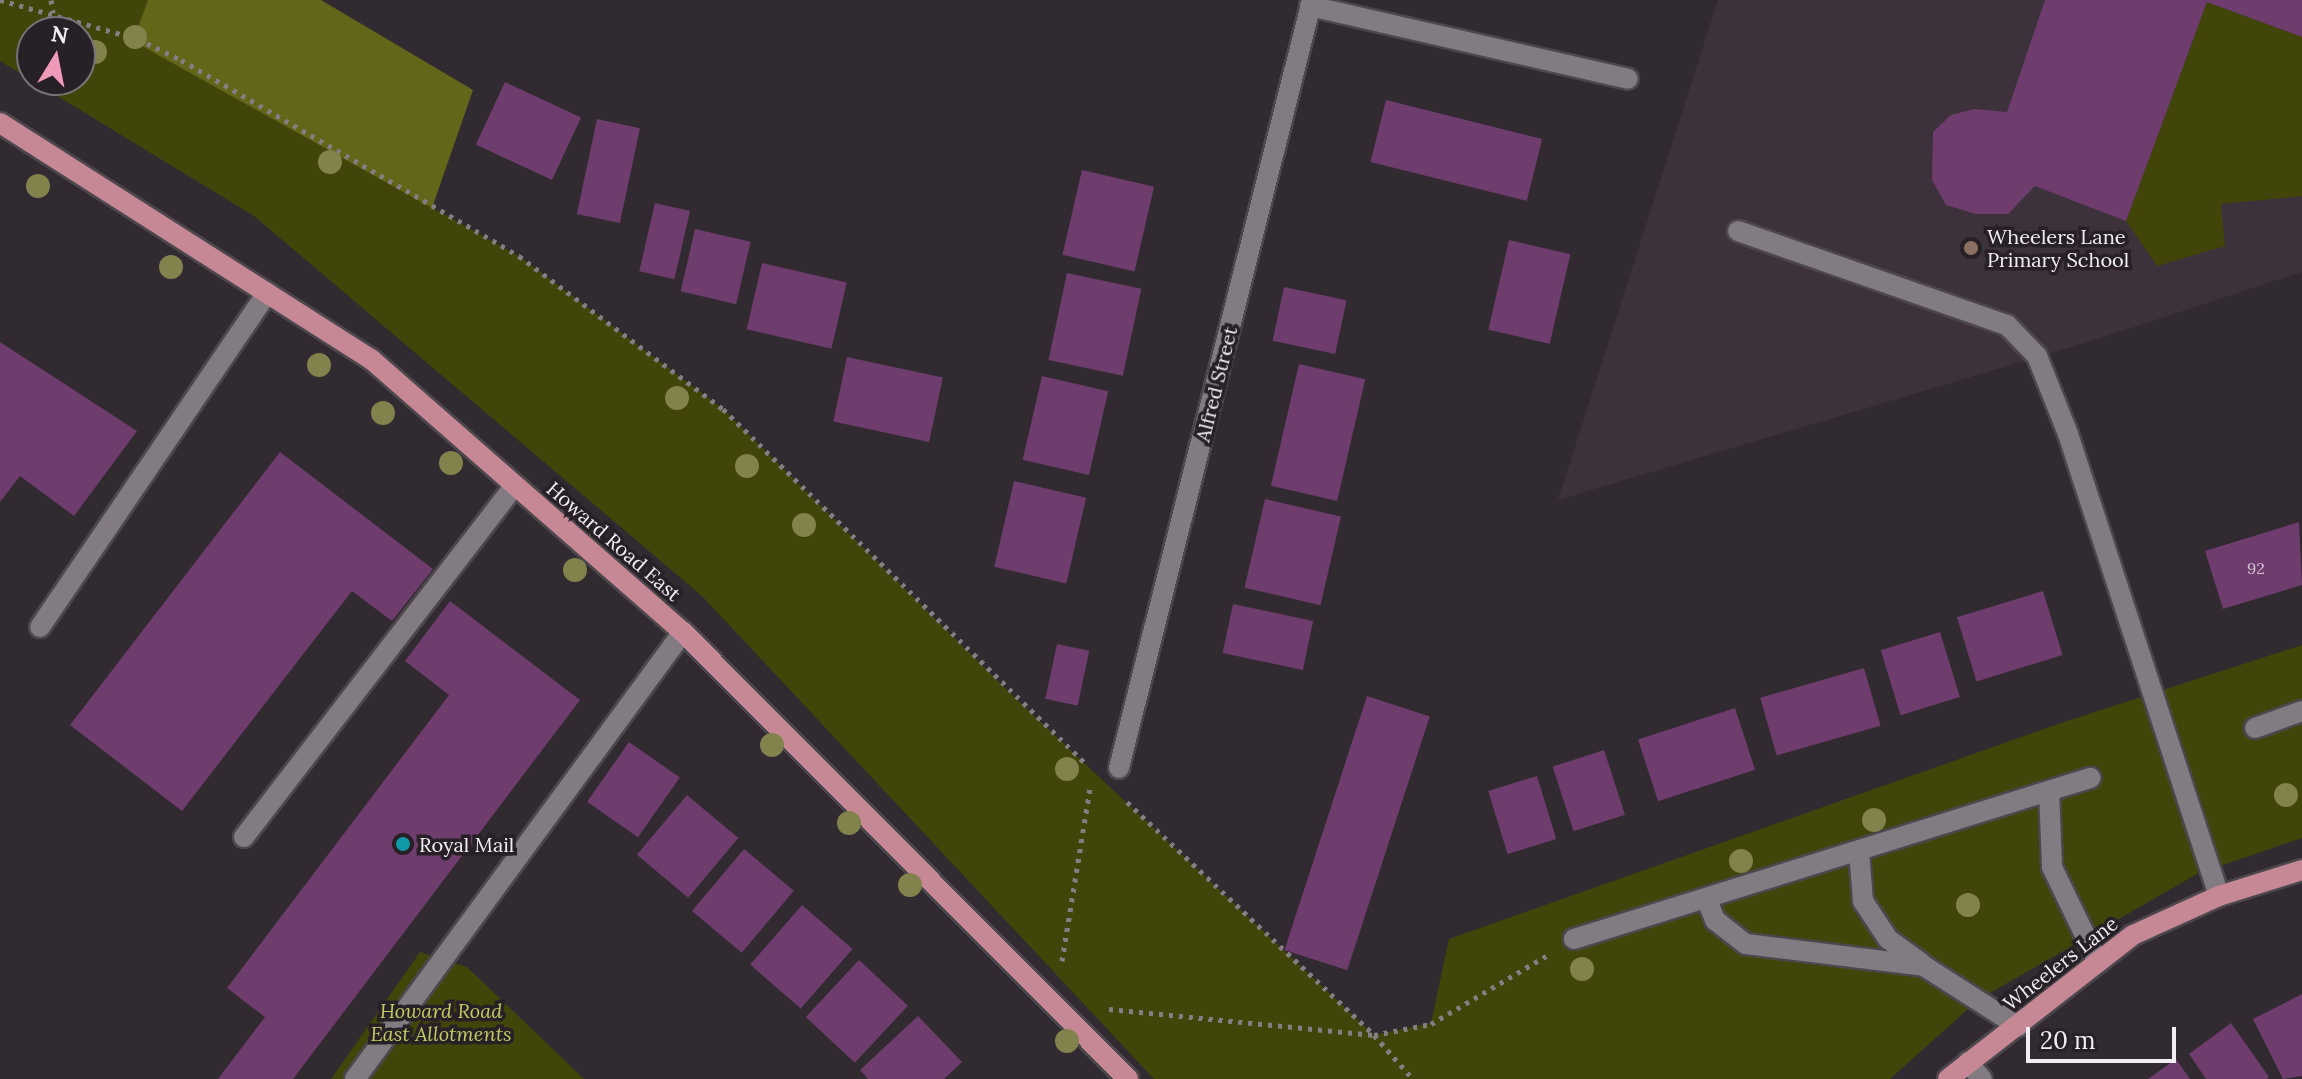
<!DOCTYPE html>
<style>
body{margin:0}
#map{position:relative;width:2302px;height:1079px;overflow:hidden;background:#312a30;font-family:Lora,serif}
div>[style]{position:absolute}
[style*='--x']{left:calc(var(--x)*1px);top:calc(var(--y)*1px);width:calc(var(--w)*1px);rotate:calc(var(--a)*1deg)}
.built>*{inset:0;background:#3d313c}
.green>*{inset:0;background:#424509}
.forest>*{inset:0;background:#616619}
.building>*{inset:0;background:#6e3d6d;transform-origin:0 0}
.path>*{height:5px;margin-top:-2.5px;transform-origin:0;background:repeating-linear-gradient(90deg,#847e83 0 4px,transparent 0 10px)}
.roads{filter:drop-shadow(2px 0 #4c474c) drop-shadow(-2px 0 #4c474c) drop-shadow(0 2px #4c474c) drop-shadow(0 -2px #4c474c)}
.minor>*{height:20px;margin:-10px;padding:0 10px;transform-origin:10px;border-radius:10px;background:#827b82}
.major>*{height:20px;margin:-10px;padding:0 10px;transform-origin:10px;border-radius:10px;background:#c78895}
.trees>*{width:24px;height:24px;margin:-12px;border-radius:50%;background:#81824c}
.dots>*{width:22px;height:22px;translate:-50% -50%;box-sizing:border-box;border:4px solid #272026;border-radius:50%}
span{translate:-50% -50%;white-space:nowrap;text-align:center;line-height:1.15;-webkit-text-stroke:7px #272026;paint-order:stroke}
.number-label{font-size:16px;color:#d1c1d1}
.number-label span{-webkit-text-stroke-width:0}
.poi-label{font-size:20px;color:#f2edf2}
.left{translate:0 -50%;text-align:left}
.street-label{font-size:20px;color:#f2edf2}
.park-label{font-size:20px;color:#c2ca63;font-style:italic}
.north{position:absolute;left:16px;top:16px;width:80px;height:80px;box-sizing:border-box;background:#272026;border:2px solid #787278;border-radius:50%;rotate:10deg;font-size:22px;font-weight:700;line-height:32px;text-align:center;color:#f2edf2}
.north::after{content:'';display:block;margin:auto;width:28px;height:36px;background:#ef9ab8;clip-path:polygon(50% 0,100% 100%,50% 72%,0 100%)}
.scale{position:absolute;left:2026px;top:1027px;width:150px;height:36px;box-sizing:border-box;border:4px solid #f2edf2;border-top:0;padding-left:10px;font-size:24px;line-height:28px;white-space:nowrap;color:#f2edf2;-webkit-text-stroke:6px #272026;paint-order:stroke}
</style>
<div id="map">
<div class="built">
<div style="clip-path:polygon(1718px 0,2302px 0,2302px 272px,2085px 343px,1558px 500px)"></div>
</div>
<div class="green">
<div style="clip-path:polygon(evenodd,0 0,148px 0,134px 41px,519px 256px,723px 409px,1015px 698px,1374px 1035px,1431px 1023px,1449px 939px,2064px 722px,2302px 645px,2302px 838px,2197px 874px,1978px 1000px,1890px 1079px,1154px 1079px,702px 596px,254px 216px,0 61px,0 0,32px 32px,80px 32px,80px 80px,32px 80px,32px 32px)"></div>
<div style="clip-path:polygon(2207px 2px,2302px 37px,2302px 196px,2221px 204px,2225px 246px,2157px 266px,2126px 221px)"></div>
<div style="clip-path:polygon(420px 952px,467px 967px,584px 1079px,331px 1079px)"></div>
</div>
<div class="forest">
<div style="clip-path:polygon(148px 0,321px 0,473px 90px,432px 208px,133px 41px)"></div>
</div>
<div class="building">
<div style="clip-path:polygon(2045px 0,2302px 0,2302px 37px,2207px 2px,2126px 221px,2035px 186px,2008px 214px,1976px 214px,1946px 205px,1932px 180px,1933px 132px,1951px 115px,1974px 109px,2007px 112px)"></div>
<div style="left:505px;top:82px;width:84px;height:69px;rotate:25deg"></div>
<div style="left:1386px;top:100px;width:161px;height:64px;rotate:14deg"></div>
<div style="left:597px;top:119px;width:44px;height:97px;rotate:12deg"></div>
<div style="left:1082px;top:170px;width:74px;height:87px;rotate:13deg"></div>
<div style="left:655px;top:203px;width:36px;height:70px;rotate:13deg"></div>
<div style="left:695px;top:229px;width:57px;height:64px;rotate:13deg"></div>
<div style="left:1509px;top:240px;width:63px;height:92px;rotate:13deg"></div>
<div style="left:762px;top:263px;width:87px;height:68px;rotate:13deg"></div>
<div style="left:1067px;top:273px;width:76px;height:89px;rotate:12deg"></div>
<div style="left:1284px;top:287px;width:64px;height:55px;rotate:12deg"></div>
<div style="clip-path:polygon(0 342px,137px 431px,74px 516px,20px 476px,0 502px)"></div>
<div style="left:847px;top:357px;width:98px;height:66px;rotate:12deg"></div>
<div style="left:1299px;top:364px;width:68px;height:125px;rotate:13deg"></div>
<div style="left:1042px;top:376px;width:68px;height:86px;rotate:13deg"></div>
<div style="clip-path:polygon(280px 452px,433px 569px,392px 621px,352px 591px,182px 811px,70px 725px)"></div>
<div style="left:1014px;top:481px;width:74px;height:88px;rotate:13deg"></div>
<div style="left:1265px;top:499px;width:78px;height:91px;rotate:13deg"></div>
<div style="clip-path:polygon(2299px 522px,2302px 585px,2223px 609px,2205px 551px)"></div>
<div style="left:2043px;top:591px;width:67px;height:90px;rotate:73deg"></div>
<div style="clip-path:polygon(450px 601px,580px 700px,293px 1079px,218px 1079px,265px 1017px,227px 988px,449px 695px,405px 661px)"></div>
<div style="left:1233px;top:604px;width:82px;height:50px;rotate:12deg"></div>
<div style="left:1940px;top:632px;width:68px;height:62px;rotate:73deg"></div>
<div style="left:1057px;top:644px;width:33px;height:56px;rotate:12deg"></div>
<div style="left:1864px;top:668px;width:60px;height:108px;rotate:74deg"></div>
<div style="left:1367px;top:696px;width:66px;height:267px;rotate:18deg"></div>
<div style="left:1735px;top:708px;width:65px;height:102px;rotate:72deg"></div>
<div style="left:629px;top:742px;width:62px;height:73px;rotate:35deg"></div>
<div style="left:1604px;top:750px;width:68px;height:54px;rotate:72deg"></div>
<div style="left:1537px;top:776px;width:66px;height:51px;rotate:73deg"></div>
<div style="left:687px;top:795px;width:67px;height:78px;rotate:40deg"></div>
<div style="left:744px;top:849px;width:65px;height:81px;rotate:40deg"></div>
<div style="left:802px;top:905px;width:67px;height:79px;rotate:41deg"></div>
<div style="left:859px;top:960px;width:67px;height:78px;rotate:43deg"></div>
<div style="clip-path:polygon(2302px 994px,2302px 1076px,2283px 1079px,2253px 1019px)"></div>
<div style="clip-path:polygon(918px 1016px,962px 1062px,944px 1079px,868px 1079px,860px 1070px)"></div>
<div style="clip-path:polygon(2231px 1023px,2269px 1077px,2267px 1079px,2206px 1079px,2189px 1054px)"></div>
<div style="clip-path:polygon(2176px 1059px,2190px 1079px,2148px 1079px)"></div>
</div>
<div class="path">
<div style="--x:0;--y:0;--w:143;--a:15.8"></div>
<div style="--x:138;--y:39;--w:48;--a:26"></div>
<div style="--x:181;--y:60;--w:391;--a:30.1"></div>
<div style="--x:519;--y:256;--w:255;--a:36.9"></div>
<div style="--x:723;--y:409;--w:506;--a:44.36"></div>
<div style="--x:51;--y:0;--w:13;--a:81"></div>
<div style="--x:1127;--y:802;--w:340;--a:43.3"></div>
<div style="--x:1374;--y:1035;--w:58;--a:-10.9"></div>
<div style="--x:1431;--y:1024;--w:134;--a:-30.6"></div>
<div style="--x:1062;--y:961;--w:174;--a:-80.8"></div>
<div style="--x:1109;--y:1009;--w:266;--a:5.6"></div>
<div style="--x:1374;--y:1035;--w:59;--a:48.4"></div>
</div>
<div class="roads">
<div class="minor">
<div style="--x:1310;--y:6;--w:326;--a:12.9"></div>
<div style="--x:1738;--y:231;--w:285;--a:19.3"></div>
<div style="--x:2007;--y:325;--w:43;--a:45.9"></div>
<div style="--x:2037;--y:356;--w:84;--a:68.3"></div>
<div style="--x:2068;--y:434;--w:486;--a:71.9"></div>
<div style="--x:40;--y:627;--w:404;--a:-55.8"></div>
<div style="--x:2255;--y:728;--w:50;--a:-19.9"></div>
<div style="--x:1119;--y:768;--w:792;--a:-75.89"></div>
<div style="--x:2049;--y:791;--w:76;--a:87.7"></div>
<div style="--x:2052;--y:867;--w:106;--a:64.2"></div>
<div style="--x:244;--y:837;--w:443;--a:-52.4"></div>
<div style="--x:1859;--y:852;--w:49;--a:85.3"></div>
<div style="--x:1863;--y:901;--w:45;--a:56.7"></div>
<div style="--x:1888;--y:939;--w:41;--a:36"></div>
<div style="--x:1707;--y:900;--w:22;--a:68"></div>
<div style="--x:1715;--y:920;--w:39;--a:38"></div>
<div style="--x:1746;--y:944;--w:179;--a:7"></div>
<div style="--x:1924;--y:966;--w:112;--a:32.6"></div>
<div style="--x:1574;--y:939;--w:541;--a:-17.33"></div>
<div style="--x:1968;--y:1062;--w:22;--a:51"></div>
<div style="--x:355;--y:1079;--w:554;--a:-53.73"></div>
</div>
<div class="major">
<div style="--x:0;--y:123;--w:440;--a:32.5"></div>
<div style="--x:371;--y:359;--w:415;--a:41.2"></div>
<div style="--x:683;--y:632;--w:631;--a:45.13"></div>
<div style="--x:1948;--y:1079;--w:234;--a:-37.9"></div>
<div style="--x:2133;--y:935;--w:94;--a:-24.4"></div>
<div style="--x:2219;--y:896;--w:87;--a:-17.4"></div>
</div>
</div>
<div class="trees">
<div style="left:135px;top:37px"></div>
<div style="left:95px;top:52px"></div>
<div style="left:330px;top:162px"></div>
<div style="left:38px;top:186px"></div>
<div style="left:171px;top:267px"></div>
<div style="left:319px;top:365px"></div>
<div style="left:677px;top:398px"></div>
<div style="left:383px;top:413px"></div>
<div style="left:451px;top:463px"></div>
<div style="left:747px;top:466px"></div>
<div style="left:804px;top:525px"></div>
<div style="left:575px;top:570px"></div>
<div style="left:772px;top:745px"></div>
<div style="left:1067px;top:769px"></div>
<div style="left:2286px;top:795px"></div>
<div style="left:1874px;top:820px"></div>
<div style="left:849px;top:823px"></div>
<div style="left:1741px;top:861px"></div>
<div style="left:910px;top:885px"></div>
<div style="left:1968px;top:905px"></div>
<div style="left:1582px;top:969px"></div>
<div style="left:1067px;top:1041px"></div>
</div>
<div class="dots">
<div style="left:1971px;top:248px;background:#8d6e63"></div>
<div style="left:403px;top:844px;background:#0f9aa8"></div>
</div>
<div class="number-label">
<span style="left:2256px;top:568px">92</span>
</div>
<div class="poi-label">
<span class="left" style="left:1987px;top:248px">Wheelers Lane<br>Primary School</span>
<span class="left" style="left:419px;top:844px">Royal Mail</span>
</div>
<div class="street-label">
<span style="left:1216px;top:384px;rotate:-76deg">Alfred Street</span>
<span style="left:614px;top:541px;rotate:41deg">Howard Road East</span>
<span style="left:2060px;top:963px;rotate:-38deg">Wheelers Lane</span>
</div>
<div class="park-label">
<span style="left:441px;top:1022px">Howard Road<br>East Allotments</span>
</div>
<div class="north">N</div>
<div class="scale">20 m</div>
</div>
